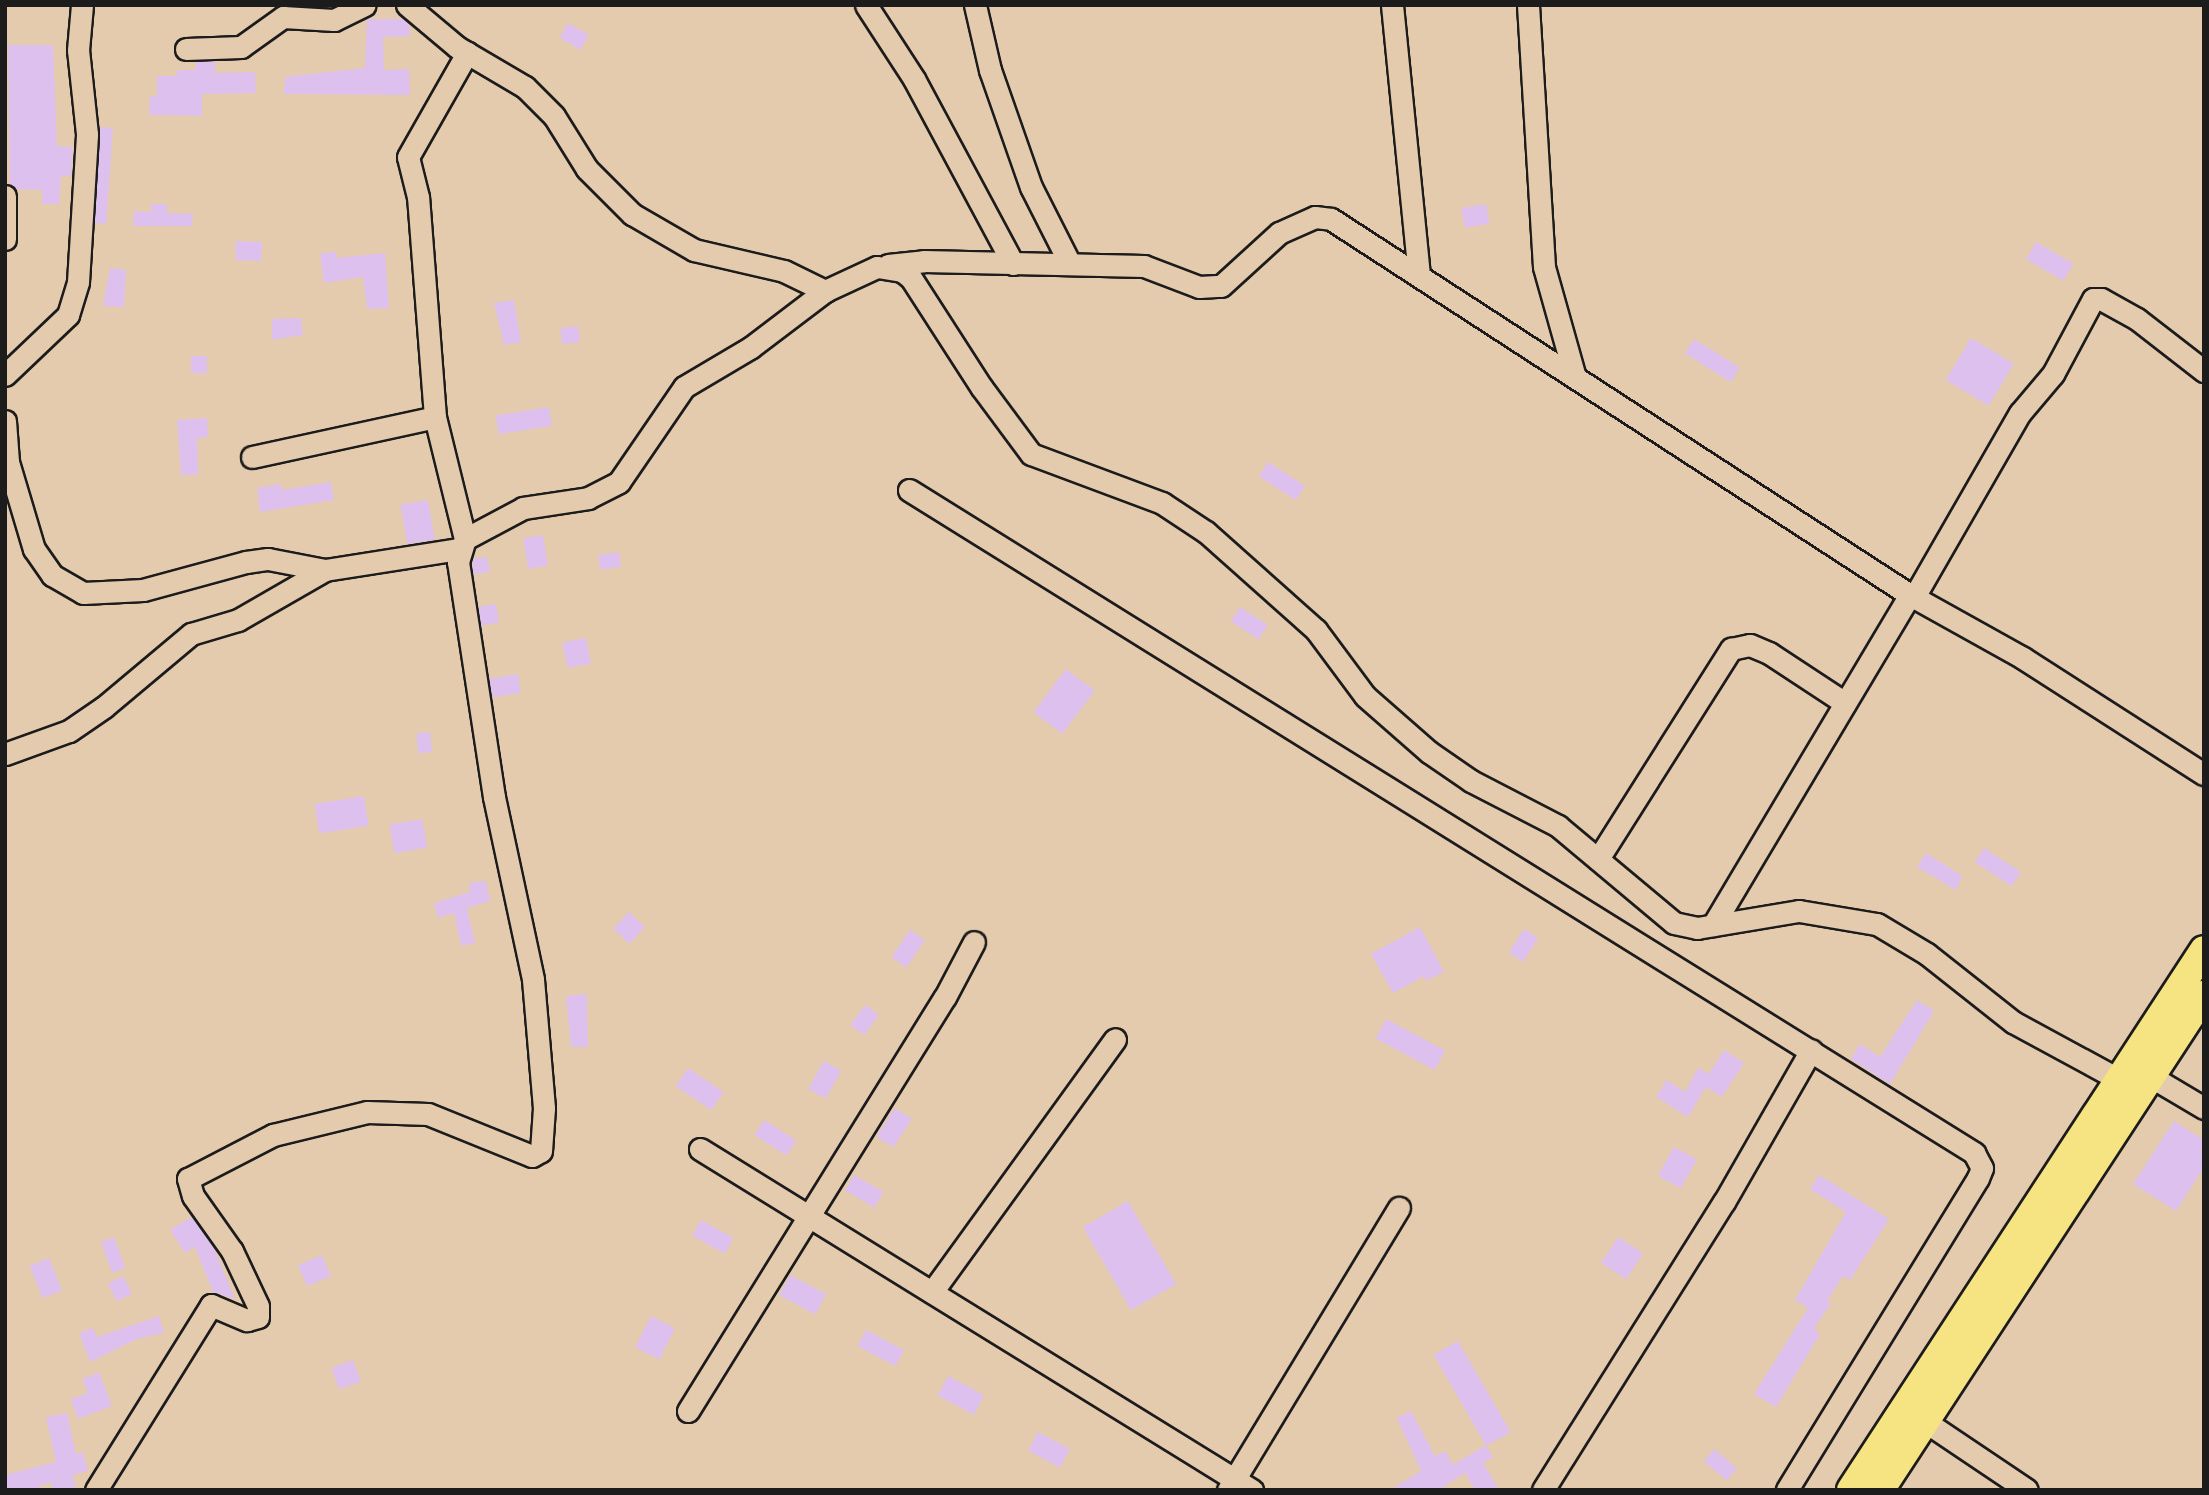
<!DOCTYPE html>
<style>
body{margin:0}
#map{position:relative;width:2209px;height:1495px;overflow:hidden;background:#e5cbad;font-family:"Architects Daughter",sans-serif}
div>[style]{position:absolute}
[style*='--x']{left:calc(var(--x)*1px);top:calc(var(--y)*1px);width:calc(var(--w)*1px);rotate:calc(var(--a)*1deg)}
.building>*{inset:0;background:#ddc0ee;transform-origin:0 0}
.roads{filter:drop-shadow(2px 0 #1c1c1c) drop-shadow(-2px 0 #1c1c1c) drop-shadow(0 2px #1c1c1c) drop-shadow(0 -2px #1c1c1c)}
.minor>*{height:21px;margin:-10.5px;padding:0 10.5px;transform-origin:10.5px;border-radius:10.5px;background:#e5cbad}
.major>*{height:28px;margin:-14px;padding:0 14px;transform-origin:14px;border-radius:14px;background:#f6e381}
span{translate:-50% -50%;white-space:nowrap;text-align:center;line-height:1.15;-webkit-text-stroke:7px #e5cbad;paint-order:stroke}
.frame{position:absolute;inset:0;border:7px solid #1c1c1c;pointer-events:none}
</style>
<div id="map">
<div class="building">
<div style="clip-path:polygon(367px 19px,403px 19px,409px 24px,410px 36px,383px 37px,384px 70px,409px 69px,410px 95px,284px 94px,285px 77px,365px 68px)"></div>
<div style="left:568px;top:23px;width:24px;height:17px;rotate:30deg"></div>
<div style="clip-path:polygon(8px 45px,53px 45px,57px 146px,73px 147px,71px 176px,61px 176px,59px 204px,42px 204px,42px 190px,16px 189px,10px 184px)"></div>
<div style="clip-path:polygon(215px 61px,215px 73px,255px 72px,256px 93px,202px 94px,202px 116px,149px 115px,150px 96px,157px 96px,157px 76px,177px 76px,177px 70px,196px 70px,196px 62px)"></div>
<div style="left:99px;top:127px;width:14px;height:96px;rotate:4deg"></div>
<div style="clip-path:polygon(151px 204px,167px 204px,167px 213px,193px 214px,192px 226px,133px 226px,134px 211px,151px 212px)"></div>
<div style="left:1486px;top:204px;width:20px;height:25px;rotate:81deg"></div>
<div style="left:236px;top:241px;width:26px;height:19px;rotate:2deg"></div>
<div style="left:2036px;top:242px;width:43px;height:20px;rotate:30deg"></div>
<div style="clip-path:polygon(336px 251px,337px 258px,385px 253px,389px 308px,367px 309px,363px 277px,324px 283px,320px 254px)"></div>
<div style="clip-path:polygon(110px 268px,126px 270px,124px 307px,103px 306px)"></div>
<div style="clip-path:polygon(514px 300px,521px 342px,504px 345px,494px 303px)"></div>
<div style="clip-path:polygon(301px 318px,303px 335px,272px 340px,272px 319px)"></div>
<div style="left:578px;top:326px;width:16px;height:18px;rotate:83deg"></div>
<div style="left:1971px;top:338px;width:50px;height:49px;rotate:31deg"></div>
<div style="left:1694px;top:339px;width:54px;height:17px;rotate:32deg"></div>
<div style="left:191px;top:356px;width:16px;height:17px"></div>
<div style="left:549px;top:407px;width:19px;height:54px;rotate:81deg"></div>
<div style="clip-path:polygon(207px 418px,208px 437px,197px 438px,198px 475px,181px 475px,177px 420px)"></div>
<div style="left:1268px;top:462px;width:44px;height:17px;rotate:33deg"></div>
<div style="clip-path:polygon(331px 482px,334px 500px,260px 512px,257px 488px,281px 484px,282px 490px)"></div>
<div style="left:428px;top:500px;width:40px;height:28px;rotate:80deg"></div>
<div style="left:543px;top:535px;width:31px;height:20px;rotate:81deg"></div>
<div style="left:619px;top:552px;width:15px;height:21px;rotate:82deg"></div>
<div style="clip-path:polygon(487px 557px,490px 572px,473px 574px,473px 559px)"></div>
<div style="left:496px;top:604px;width:19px;height:18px;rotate:81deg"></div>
<div style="left:1240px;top:607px;width:33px;height:17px;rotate:33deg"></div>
<div style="left:586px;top:638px;width:26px;height:24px;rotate:79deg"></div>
<div style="left:1066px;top:669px;width:36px;height:54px;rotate:37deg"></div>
<div style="left:518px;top:674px;width:19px;height:29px;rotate:81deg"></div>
<div style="left:430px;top:732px;width:20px;height:14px;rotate:84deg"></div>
<div style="left:364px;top:796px;width:30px;height:50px;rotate:81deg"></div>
<div style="left:422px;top:819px;width:29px;height:33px;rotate:80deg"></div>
<div style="left:1984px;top:848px;width:44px;height:17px;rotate:33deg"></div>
<div style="clip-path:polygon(1926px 853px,1962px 876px,1956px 890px,1917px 867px)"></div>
<div style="clip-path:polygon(486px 881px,490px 901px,467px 908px,475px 943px,461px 946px,454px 913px,438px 918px,434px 903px,470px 892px,469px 883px)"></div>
<div style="left:629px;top:912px;width:22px;height:23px;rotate:43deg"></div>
<div style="clip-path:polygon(1420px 927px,1444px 972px,1426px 981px,1424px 976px,1393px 993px,1371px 954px)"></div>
<div style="left:1524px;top:929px;width:17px;height:28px;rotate:33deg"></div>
<div style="left:910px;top:930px;width:18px;height:33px;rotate:34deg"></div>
<div style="clip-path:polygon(587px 994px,588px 1047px,571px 1047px,566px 996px)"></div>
<div style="clip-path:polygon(1917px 1000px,1934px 1011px,1890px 1084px,1851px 1059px,1860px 1044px,1880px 1057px)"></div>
<div style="left:865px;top:1005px;width:17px;height:25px;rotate:36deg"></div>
<div style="left:1386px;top:1019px;width:67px;height:22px;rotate:28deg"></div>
<div style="clip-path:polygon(1724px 1050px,1744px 1063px,1722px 1097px,1706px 1087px,1688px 1117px,1656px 1097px,1667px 1080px,1685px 1092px,1698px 1068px,1709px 1074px)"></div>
<div style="left:824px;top:1061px;width:20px;height:32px;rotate:30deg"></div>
<div style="left:688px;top:1068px;width:43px;height:22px;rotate:34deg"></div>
<div style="left:895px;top:1108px;width:20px;height:34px;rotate:33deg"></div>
<div style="left:764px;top:1120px;width:38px;height:18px;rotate:32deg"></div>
<div style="clip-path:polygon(2174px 1121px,2204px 1140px,2204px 1167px,2176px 1211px,2133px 1184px)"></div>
<div style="left:1674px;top:1147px;width:26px;height:33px;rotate:29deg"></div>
<div style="left:854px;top:1175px;width:34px;height:18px;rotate:30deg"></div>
<div style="clip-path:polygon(1819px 1175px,1889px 1219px,1850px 1280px,1843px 1276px,1827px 1301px,1831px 1303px,1814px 1329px,1820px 1334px,1776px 1407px,1754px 1394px,1808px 1308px,1795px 1300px,1846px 1212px,1810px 1189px)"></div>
<div style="left:1128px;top:1201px;width:96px;height:52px;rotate:60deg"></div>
<div style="clip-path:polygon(192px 1217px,214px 1248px,235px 1299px,213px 1292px,195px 1247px,185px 1253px,170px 1230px)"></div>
<div style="left:701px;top:1220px;width:37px;height:18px;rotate:29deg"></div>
<div style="left:114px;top:1237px;width:33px;height:14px;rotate:70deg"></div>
<div style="left:1618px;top:1237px;width:30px;height:31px;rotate:33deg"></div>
<div style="left:322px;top:1255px;width:23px;height:26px;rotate:67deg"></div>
<div style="left:49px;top:1258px;width:35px;height:21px;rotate:68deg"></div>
<div style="left:790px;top:1275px;width:41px;height:23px;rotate:28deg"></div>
<div style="left:123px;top:1276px;width:20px;height:17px;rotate:63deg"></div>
<div style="clip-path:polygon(159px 1316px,164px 1333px,137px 1339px,90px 1362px,79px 1333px,93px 1328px,97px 1337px)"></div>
<div style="left:651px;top:1316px;width:27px;height:35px;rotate:27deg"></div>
<div style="left:866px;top:1330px;width:43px;height:18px;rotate:28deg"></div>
<div style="left:1458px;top:1341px;width:105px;height:28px;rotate:60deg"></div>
<div style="left:353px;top:1360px;width:23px;height:23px;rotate:70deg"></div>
<div style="clip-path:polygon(99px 1372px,112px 1406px,78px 1419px,71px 1399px,88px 1393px,82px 1379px)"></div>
<div style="left:948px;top:1376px;width:41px;height:22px;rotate:28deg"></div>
<div style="clip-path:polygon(1411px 1411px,1435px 1456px,1445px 1451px,1453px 1465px,1486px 1445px,1493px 1457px,1483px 1463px,1499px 1490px,1475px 1490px,1465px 1473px,1439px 1490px,1390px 1490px,1421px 1471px,1397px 1418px)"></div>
<div style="clip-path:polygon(67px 1413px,76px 1454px,83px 1452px,88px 1471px,73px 1475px,76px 1487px,53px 1490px,51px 1482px,31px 1490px,5px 1490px,5px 1475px,56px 1462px,46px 1417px)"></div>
<div style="left:1038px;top:1432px;width:36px;height:21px;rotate:28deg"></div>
<div style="left:1714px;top:1449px;width:30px;height:16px;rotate:40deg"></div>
</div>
<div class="roads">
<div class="minor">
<div style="--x:407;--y:5;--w:65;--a:40"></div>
<div style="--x:457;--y:47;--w:79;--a:30.5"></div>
<div style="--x:525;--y:87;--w:41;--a:45"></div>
<div style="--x:554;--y:116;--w:62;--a:58.1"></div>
<div style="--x:587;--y:169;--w:64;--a:45"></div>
<div style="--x:632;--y:214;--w:72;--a:30.1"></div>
<div style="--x:694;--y:250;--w:92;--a:13.1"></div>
<div style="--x:784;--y:271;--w:46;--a:26"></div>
<div style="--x:866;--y:5;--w:88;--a:57"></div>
<div style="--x:914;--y:79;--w:210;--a:61.8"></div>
<div style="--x:975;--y:5;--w:67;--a:77"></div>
<div style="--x:990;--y:70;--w:124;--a:70.7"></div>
<div style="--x:1031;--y:187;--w:86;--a:63.1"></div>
<div style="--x:1392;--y:5;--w:271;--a:84.3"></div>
<div style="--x:1528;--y:5;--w:262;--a:86.5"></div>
<div style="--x:1544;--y:267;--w:114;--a:74.3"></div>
<div style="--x:186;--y:49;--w:55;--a:-2.1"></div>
<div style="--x:241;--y:47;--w:52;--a:-35.5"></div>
<div style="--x:283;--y:17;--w:51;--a:3.4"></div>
<div style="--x:334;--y:20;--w:34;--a:-26"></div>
<div style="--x:5;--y:196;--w:43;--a:90"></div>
<div style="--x:888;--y:265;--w:36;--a:-6"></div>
<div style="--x:924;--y:261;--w:220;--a:1.3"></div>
<div style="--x:1144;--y:266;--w:59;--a:20.9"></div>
<div style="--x:1199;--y:287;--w:22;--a:-3"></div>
<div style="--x:1221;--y:286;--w:79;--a:-42.4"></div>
<div style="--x:1279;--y:233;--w:39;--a:-24"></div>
<div style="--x:1315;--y:217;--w:16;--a:7"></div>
<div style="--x:1331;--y:219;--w:690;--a:33"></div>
<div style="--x:1910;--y:595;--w:129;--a:29.1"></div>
<div style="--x:2023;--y:658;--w:215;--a:32.7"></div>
<div style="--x:5;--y:375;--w:87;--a:-43.6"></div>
<div style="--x:68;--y:315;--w:34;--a:-73"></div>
<div style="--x:78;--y:282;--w:148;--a:-86.5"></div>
<div style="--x:87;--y:134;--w:84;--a:-96.1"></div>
<div style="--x:78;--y:50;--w:45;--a:-84.9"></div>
<div style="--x:5;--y:421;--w:41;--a:85.8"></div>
<div style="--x:8;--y:462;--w:91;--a:73.4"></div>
<div style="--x:34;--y:549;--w:32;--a:55"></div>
<div style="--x:52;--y:575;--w:36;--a:30"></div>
<div style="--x:83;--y:593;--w:60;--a:-2.9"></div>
<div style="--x:143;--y:590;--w:107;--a:-15.2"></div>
<div style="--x:246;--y:562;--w:22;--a:-8"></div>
<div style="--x:268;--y:559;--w:58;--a:10.9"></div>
<div style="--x:325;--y:570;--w:136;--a:-8.9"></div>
<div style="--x:252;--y:457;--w:187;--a:-12.3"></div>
<div style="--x:909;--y:490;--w:1255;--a:31.9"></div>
<div style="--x:1974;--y:1153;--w:17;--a:62"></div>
<div style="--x:1982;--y:1168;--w:11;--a:112"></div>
<div style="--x:1978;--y:1178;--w:366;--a:121.5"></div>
<div style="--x:465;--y:539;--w:126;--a:-103.8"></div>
<div style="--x:435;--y:417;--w:221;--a:-94.4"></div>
<div style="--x:418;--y:197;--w:41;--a:-104"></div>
<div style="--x:408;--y:157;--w:120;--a:-60.4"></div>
<div style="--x:1914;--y:597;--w:212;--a:-60.1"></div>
<div style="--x:2020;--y:413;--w:51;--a:-49.8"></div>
<div style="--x:2053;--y:374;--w:85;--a:-61.9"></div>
<div style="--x:2093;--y:299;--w:8;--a:0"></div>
<div style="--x:2101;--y:299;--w:41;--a:29.1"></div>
<div style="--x:2137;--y:319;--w:85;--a:37.8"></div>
<div style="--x:5;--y:754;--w:68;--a:-19.8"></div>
<div style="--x:69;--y:731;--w:42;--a:-34.4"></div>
<div style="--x:104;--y:707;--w:114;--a:-40"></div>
<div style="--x:191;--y:634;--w:49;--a:-16.6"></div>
<div style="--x:238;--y:620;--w:100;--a:-29.9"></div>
<div style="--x:1598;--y:859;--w:249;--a:-57.7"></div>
<div style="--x:1731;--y:649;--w:19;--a:-12"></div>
<div style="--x:1750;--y:645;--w:21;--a:23"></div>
<div style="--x:1769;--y:653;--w:91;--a:33.3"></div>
<div style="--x:1713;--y:925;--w:384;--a:-59.2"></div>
<div style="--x:2150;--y:1076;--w:63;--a:30.7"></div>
<div style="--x:700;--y:1149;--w:649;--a:31.71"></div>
<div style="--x:932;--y:1292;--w:312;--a:-54.1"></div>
<div style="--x:688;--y:1411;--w:487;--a:-58.2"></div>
<div style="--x:945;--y:997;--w:62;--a:-62.2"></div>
<div style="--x:1923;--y:1420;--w:125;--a:33.9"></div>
<div style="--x:96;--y:1490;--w:218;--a:-58.1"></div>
<div style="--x:211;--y:1305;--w:39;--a:23"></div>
<div style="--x:247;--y:1320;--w:11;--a:-15"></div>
<div style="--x:258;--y:1317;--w:11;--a:-90"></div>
<div style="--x:258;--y:1306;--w:61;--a:-115.3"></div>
<div style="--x:232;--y:1251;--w:67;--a:-125.3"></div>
<div style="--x:193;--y:1196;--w:18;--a:-106"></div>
<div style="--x:188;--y:1179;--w:96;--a:-27.4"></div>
<div style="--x:273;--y:1135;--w:97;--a:-13.7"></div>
<div style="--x:367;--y:1112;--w:61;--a:1.9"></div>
<div style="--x:428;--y:1114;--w:112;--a:22"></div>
<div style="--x:532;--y:1156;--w:10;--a:-29"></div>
<div style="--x:541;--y:1151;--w:43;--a:-86"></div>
<div style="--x:544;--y:1108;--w:129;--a:-94.9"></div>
<div style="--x:533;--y:979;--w:186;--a:-102.1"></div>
<div style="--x:494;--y:797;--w:238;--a:-98.7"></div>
<div style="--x:458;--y:562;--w:24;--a:-73"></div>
<div style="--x:465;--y:539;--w:66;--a:-28.1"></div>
<div style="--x:523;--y:508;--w:66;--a:-8.7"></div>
<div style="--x:588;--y:498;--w:35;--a:-27"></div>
<div style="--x:619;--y:482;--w:115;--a:-55.6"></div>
<div style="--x:684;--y:387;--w:77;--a:-30.6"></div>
<div style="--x:750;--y:348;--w:94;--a:-37.2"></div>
<div style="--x:825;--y:291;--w:57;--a:-24.8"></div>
<div style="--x:877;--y:267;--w:25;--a:9"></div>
<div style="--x:902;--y:271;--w:11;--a:38"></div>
<div style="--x:911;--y:278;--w:131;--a:57.2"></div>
<div style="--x:982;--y:388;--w:82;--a:53.4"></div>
<div style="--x:1031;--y:454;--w:140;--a:20.5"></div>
<div style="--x:1162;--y:503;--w:53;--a:33.4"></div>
<div style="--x:1206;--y:532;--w:147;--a:41.7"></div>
<div style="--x:1316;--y:630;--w:82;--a:53.4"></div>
<div style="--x:1365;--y:696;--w:85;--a:41.2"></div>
<div style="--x:1429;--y:752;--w:51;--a:34.6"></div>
<div style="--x:1471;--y:781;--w:98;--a:27.3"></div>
<div style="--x:1558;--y:826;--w:151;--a:39.9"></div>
<div style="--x:1674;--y:923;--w:24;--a:12"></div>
<div style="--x:1697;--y:928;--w:103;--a:-9.5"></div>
<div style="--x:1799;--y:911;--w:79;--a:9.5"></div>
<div style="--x:1877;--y:924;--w:58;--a:31"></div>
<div style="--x:1927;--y:954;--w:110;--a:38.3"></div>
<div style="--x:2013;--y:1022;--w:119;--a:28.5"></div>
<div style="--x:1228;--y:1490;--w:330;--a:-58.8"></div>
<div style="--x:1543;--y:1490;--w:340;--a:-57.9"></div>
<div style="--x:1724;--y:1202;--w:175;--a:-60.2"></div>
</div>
<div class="major">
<div style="--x:1851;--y:1490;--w:645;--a:-56.83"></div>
<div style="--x:1880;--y:1490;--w:592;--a:-56.79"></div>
</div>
</div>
<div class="frame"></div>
</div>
